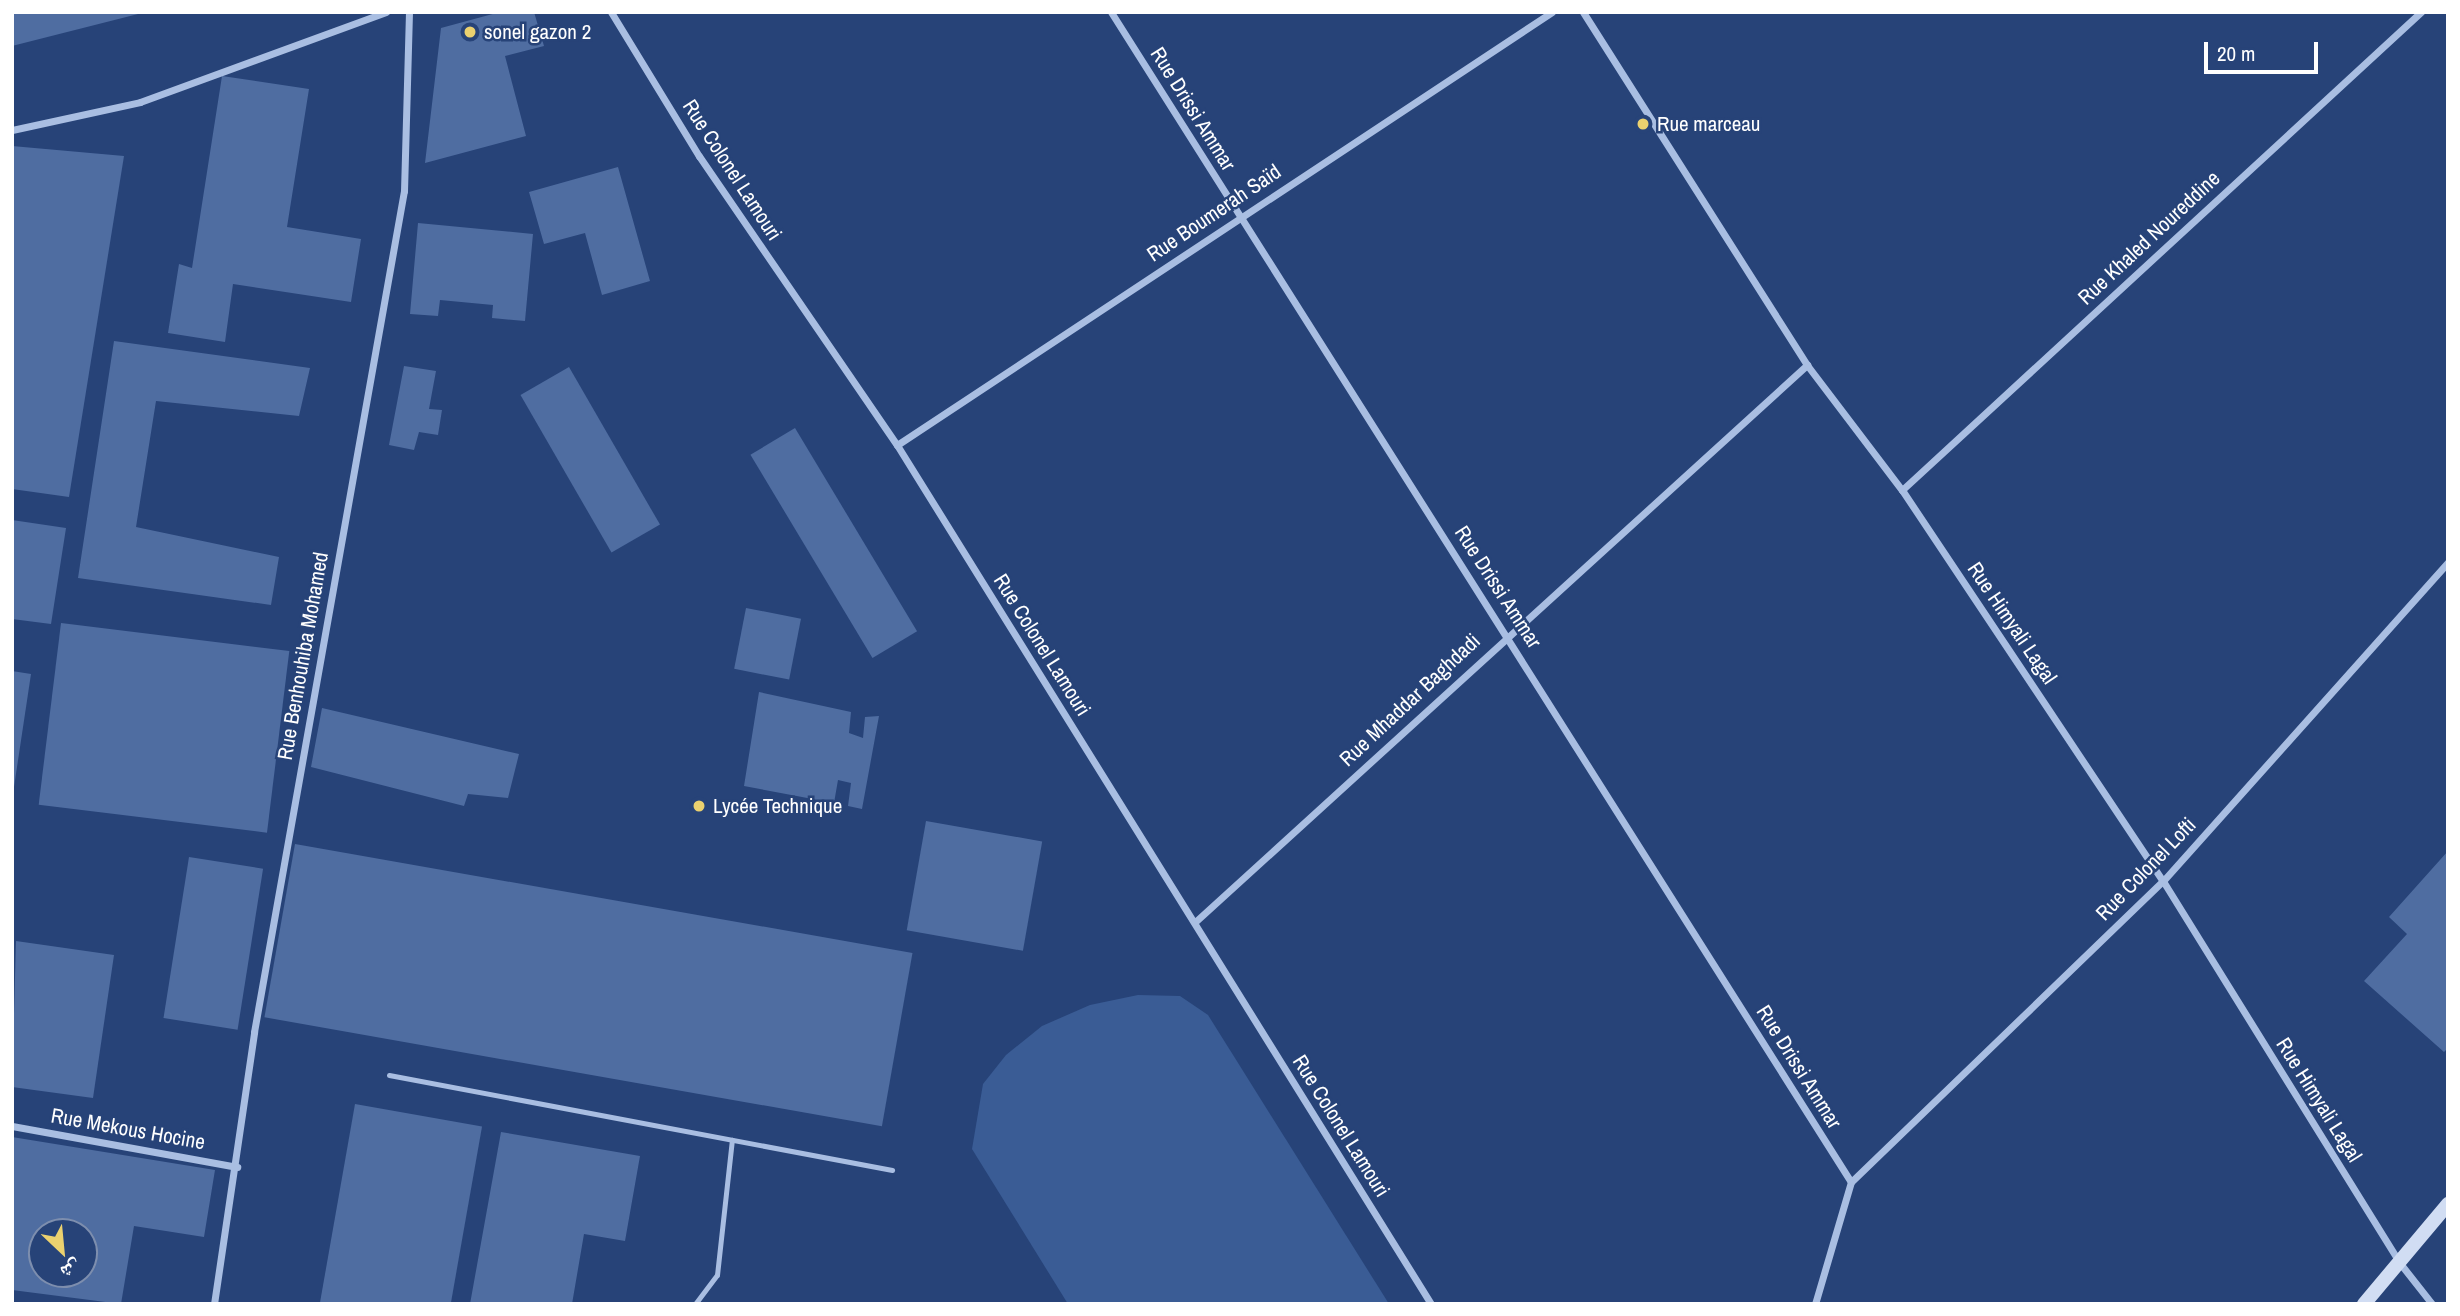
<!DOCTYPE html>
<meta charset="utf-8">
<style>
body{margin:0}
#map{position:relative;width:2460px;height:1316px;overflow:hidden;background:#274378;font-family:"Archivo Narrow","Noto Naskh Arabic",sans-serif}
div>[style]{position:absolute}
[style*='--x']{left:calc(var(--x)*1px);top:calc(var(--y)*1px);width:calc(var(--w)*1px);rotate:calc(var(--a)*1deg)}
.green>*{inset:0;background:#3a5c95}
.building>*{inset:0;background:#4f6da1;transform-origin:0 0}
.lane>*{height:5px;margin:-2.5px;padding:0 2.5px;transform-origin:2.5px;border-radius:2.5px;background:#a9bee2}
.street>*{height:7px;margin:-3.5px;padding:0 3.5px;transform-origin:3.5px;border-radius:3.5px;background:#a9bee2}
.secondary>*{height:14px;margin:-7px;padding:0 7px;transform-origin:7px;border-radius:7px;background:#d1ddf3}
.dots>*{width:19px;height:19px;translate:-50% -50%;box-sizing:border-box;border:4px solid #274378;border-radius:50%}
span{translate:-50% -50%;white-space:nowrap;text-align:center;line-height:1.15;-webkit-text-stroke:5px #274378;paint-order:stroke}
.poi-label{font-size:21px;color:#fff}
.left{translate:0 -50%;text-align:left}
.street-label{font-size:21px;color:#fff}
.frame{position:absolute;inset:0;border:14px solid #fff;pointer-events:none}
.north{position:absolute;left:28px;top:1218px;width:70px;height:70px;box-sizing:border-box;background:#274378;border:2px solid #7d8eae;border-radius:50%;rotate:154deg;font-size:19px;font-weight:700;line-height:28px;text-align:center;color:#fff}
.north::after{content:'';display:block;margin:auto;width:24px;height:32px;background:#ebd16f;clip-path:polygon(50% 0,100% 100%,50% 72%,0 100%)}
.scale{position:absolute;left:2204px;top:42px;width:114px;height:32px;box-sizing:border-box;border:4px solid #fff;border-top:0;padding-left:9px;font-size:21px;line-height:24px;white-space:nowrap;color:#fff;-webkit-text-stroke:5px #274378;paint-order:stroke}
</style>
<div id="map">
<div class="green">
<div style="clip-path:polygon(1138px 995px,1180px 996px,1208px 1015px,1389px 1304px,1068px 1304px,972px 1149px,983px 1084px,1006px 1055px,1042px 1026px,1090px 1005px)"></div>
</div>
<div class="building">
<div style="clip-path:polygon(12px 12px,141px 12px,142px 13px,12px 46px)"></div>
<div style="clip-path:polygon(500px 12px,534px 12px,544px 46px,505px 56px,526px 136px,425px 163px,441px 28px)"></div>
<div style="clip-path:polygon(222px 76px,309px 89px,287px 227px,361px 239px,351px 302px,233px 284px,225px 342px,168px 333px,179px 264px,192px 268px)"></div>
<div style="clip-path:polygon(12px 146px,124px 156px,69px 497px,12px 489px)"></div>
<div style="clip-path:polygon(618px 167px,650px 281px,602px 295px,585px 233px,544px 244px,529px 192px)"></div>
<div style="clip-path:polygon(418px 223px,533px 234px,525px 321px,492px 318px,493px 305px,440px 300px,438px 316px,410px 314px)"></div>
<div style="clip-path:polygon(114px 341px,310px 368px,299px 416px,156px 401px,136px 527px,279px 557px,271px 605px,78px 578px)"></div>
<div style="clip-path:polygon(404px 366px,436px 371px,429px 409px,442px 410px,438px 435px,419px 432px,414px 450px,389px 445px)"></div>
<div style="left:569px;top:367px;width:182px;height:56px;rotate:60deg"></div>
<div style="left:795px;top:428px;width:237px;height:52px;rotate:59deg"></div>
<div style="clip-path:polygon(12px 520px,66px 528px,51px 624px,12px 619px)"></div>
<div style="left:746px;top:608px;width:56px;height:62px;rotate:11deg"></div>
<div style="left:61px;top:623px;width:230px;height:183px;rotate:7deg"></div>
<div style="clip-path:polygon(12px 671px,31px 674px,14px 787px,12px 787px)"></div>
<div style="clip-path:polygon(759px 692px,851px 712px,849px 733px,863px 738px,865px 717px,879px 716px,862px 809px,848px 806px,851px 783px,838px 780px,834px 803px,744px 786px)"></div>
<div style="clip-path:polygon(322px 708px,519px 754px,508px 798px,468px 794px,464px 806px,311px 767px)"></div>
<div style="left:926px;top:821px;width:118px;height:111px;rotate:10deg"></div>
<div style="left:295px;top:844px;width:627px;height:176px;rotate:10deg"></div>
<div style="clip-path:polygon(2448px 851px,2448px 1048px,2444px 1052px,2364px 981px,2407px 934px,2389px 917px)"></div>
<div style="left:189px;top:857px;width:75px;height:163px;rotate:9deg"></div>
<div style="clip-path:polygon(16px 941px,114px 955px,93px 1098px,12px 1087px)"></div>
<div style="left:355px;top:1104px;width:129px;height:203px;rotate:10deg"></div>
<div style="clip-path:polygon(501px 1132px,640px 1156px,625px 1241px,584px 1234px,572px 1304px,470px 1304px)"></div>
<div style="clip-path:polygon(evenodd,12px 1137px,215px 1170px,204px 1237px,134px 1226px,121px 1304px,12px 1290px,12px 1137px,42px 1232px,84px 1232px,84px 1274px,42px 1274px,42px 1232px)"></div>
</div>
<div class="lane">
<div style="--x:389;--y:1075;--w:512;--a:10.7"></div>
<div style="--x:695;--y:1304;--w:36;--a:-53"></div>
<div style="--x:717;--y:1275;--w:136;--a:-83.7"></div>
</div>
<div class="street">
<div style="--x:611;--y:12;--w:169;--a:58.6"></div>
<div style="--x:699;--y:156;--w:350;--a:55.6"></div>
<div style="--x:897;--y:445;--w:1011;--a:58.13"></div>
<div style="--x:1111;--y:12;--w:1384;--a:57.69"></div>
<div style="--x:1583;--y:12;--w:418;--a:57.6"></div>
<div style="--x:1807;--y:365;--w:157;--a:52.8"></div>
<div style="--x:1902;--y:490;--w:470;--a:56.3"></div>
<div style="--x:2163;--y:881;--w:448;--a:58.2"></div>
<div style="--x:2399;--y:1262;--w:53;--a:51.8"></div>
<div style="--x:12;--y:130;--w:131;--a:-12.3"></div>
<div style="--x:140;--y:102;--w:262;--a:-20.1"></div>
<div style="--x:897;--y:445;--w:785;--a:-33.47"></div>
<div style="--x:1902;--y:490;--w:706;--a:-42.65"></div>
<div style="--x:1195;--y:922;--w:828;--a:-42.31"></div>
<div style="--x:12;--y:1126;--w:229;--a:10.3"></div>
<div style="--x:214;--y:1304;--w:275;--a:-81.6"></div>
<div style="--x:254;--y:1032;--w:854;--a:-79.89"></div>
<div style="--x:404;--y:191;--w:179;--a:-88.4"></div>
<div style="--x:1815;--y:1304;--w:127;--a:-73.6"></div>
<div style="--x:1851;--y:1182;--w:434;--a:-44"></div>
<div style="--x:2163;--y:881;--w:428;--a:-48.2"></div>
</div>
<div class="secondary">
<div style="--x:2364;--y:1304;--w:131;--a:-50"></div>
</div>
<div class="dots">
<div style="left:470px;top:32px;background:#ebd16f"></div>
<div style="left:1643px;top:124px;background:#ebd16f"></div>
<div style="left:699px;top:806px;background:#ebd16f"></div>
</div>
<div class="poi-label">
<span class="left" style="left:484px;top:32px">sonel gazon 2</span>
<span class="left" style="left:1657px;top:124px">Rue marceau</span>
<span class="left" style="left:713px;top:806px">Lycée Technique</span>
</div>
<div class="street-label">
<span style="left:1193px;top:109px;rotate:58deg">Rue Drissi Ammar</span>
<span style="left:732px;top:170px;rotate:57deg">Rue Colonel Lamouri</span>
<span style="left:1214px;top:213px;rotate:-34deg">Rue Boumerah Saïd</span>
<span style="left:2149px;top:238px;rotate:-43deg">Rue Khaled Noureddine</span>
<span style="left:1498px;top:587px;rotate:57deg">Rue Drissi Ammar</span>
<span style="left:2012px;top:623px;rotate:56deg">Rue Himyali Lagal</span>
<span style="left:1042px;top:645px;rotate:58deg">Rue Colonel Lamouri</span>
<span style="left:303px;top:656px;rotate:-80deg">Rue Benhouhiba Mohamed</span>
<span style="left:1410px;top:700px;rotate:-43deg">Rue Mhaddar Baghdadi</span>
<span style="left:2146px;top:869px;rotate:-46deg">Rue Colonel Lofti</span>
<span style="left:1799px;top:1067px;rotate:58deg">Rue Drissi Ammar</span>
<span style="left:2319px;top:1100px;rotate:58deg">Rue Himyali Lagal</span>
<span style="left:1341px;top:1126px;rotate:58deg">Rue Colonel Lamouri</span>
<span style="left:128px;top:1129px;rotate:10deg">Rue Mekous Hocine</span>
</div>
<div class="frame"></div>
<div class="north">ش</div>
<div class="scale">20 m</div>
</div>
